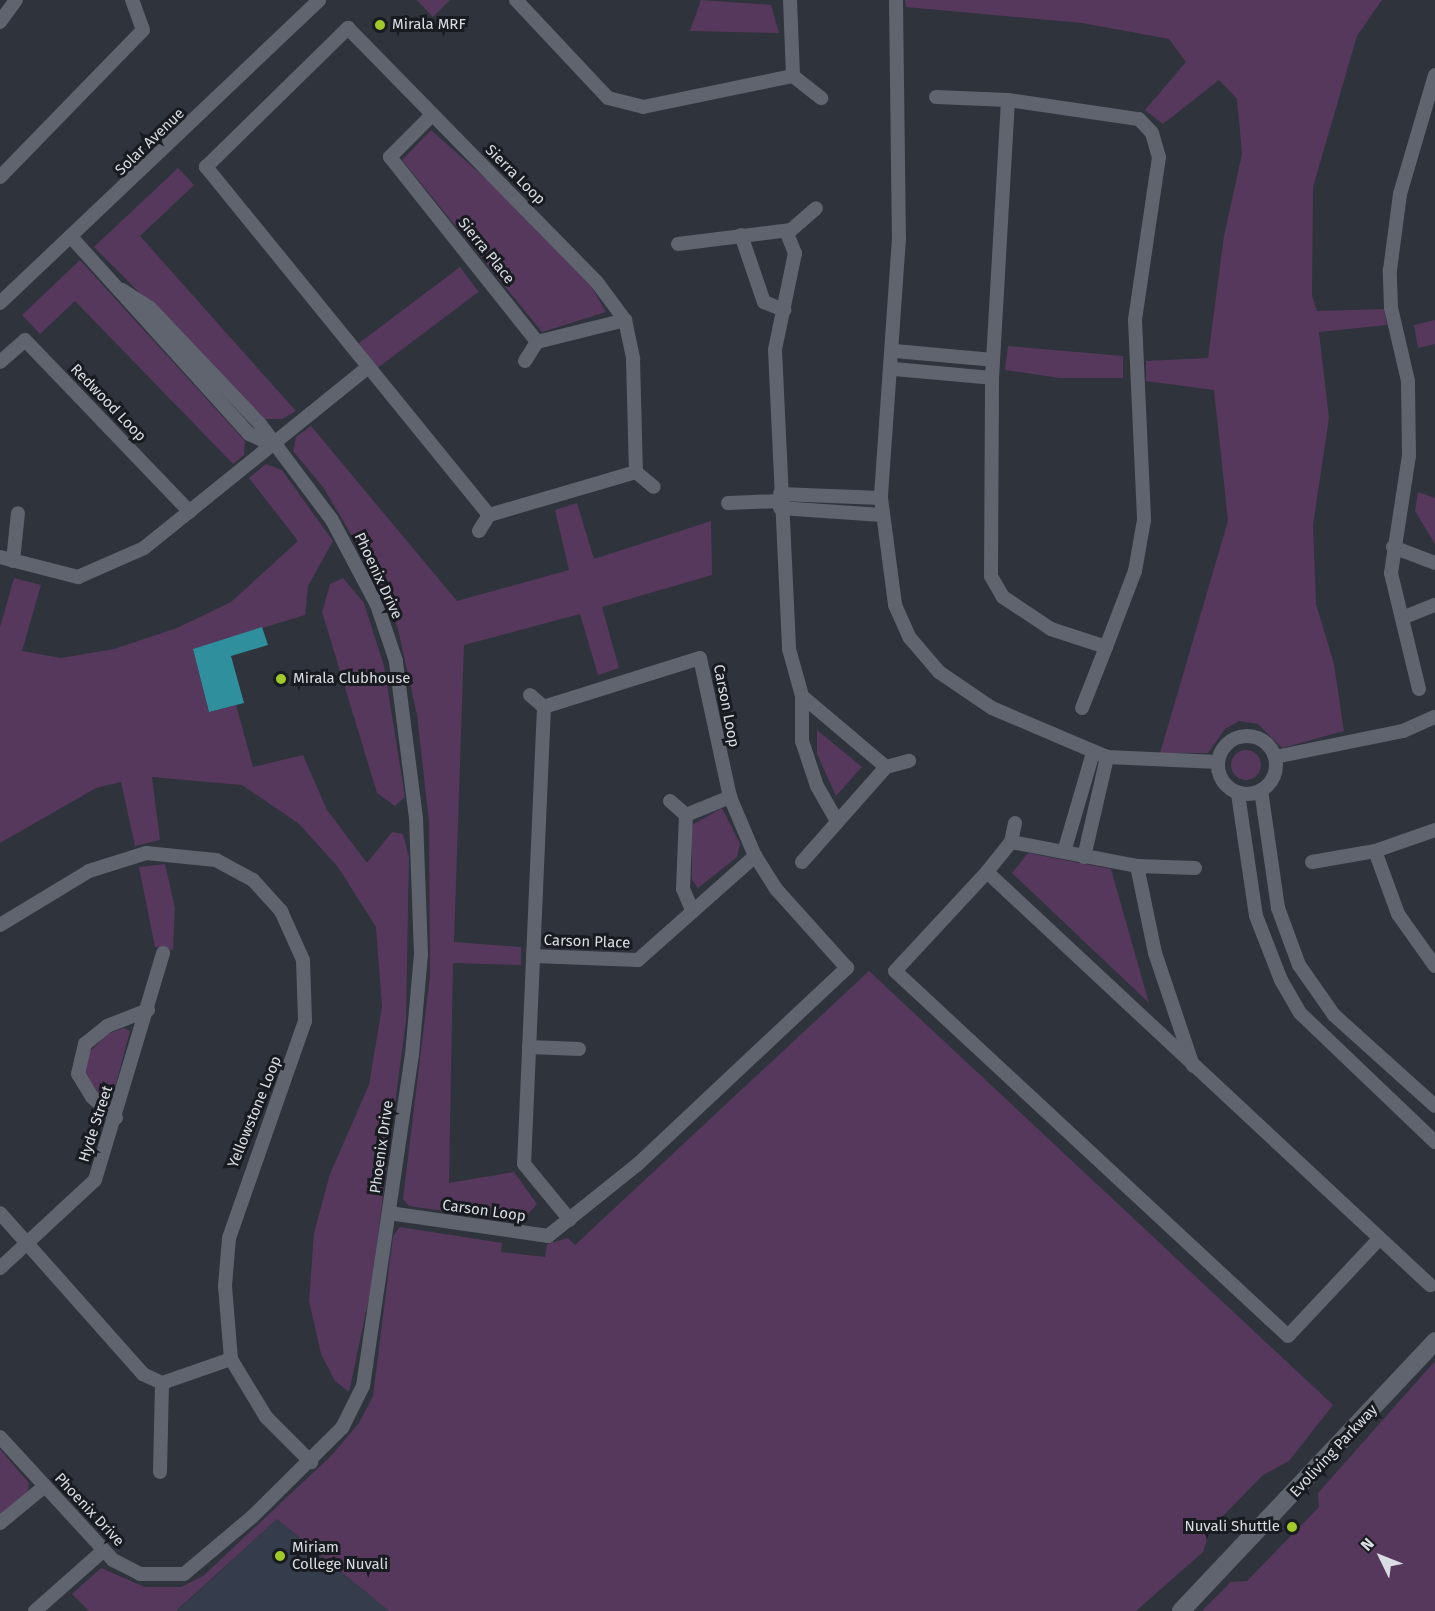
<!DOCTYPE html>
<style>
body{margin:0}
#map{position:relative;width:1435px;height:1611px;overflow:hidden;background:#2e333c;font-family:"Fira Sans",sans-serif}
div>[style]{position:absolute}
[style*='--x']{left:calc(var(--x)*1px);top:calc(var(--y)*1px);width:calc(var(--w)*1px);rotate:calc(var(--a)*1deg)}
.built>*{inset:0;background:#353c4b}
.green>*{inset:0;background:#56385c;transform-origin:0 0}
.round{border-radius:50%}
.water>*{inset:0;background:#2f8f9c}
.street>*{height:14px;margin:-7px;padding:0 7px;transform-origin:7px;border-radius:7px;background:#5f646e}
.street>.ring{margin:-7px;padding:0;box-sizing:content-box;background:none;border:14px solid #5f646e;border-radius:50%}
.secondary>*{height:18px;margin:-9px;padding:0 9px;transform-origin:9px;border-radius:9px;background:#5f646e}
.dots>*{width:16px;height:16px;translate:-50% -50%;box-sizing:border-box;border:3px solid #181b1f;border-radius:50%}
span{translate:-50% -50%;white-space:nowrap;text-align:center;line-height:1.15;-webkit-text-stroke:6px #181b1f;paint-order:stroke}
.poi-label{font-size:15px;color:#dadde3}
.left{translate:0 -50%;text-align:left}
.right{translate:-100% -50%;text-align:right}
.street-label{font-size:15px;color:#dadde3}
.north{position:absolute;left:1351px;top:1527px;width:60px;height:60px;-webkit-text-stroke:4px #181b1f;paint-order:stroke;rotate:313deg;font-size:16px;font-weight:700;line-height:24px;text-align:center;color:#dadde3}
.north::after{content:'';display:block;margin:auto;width:21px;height:27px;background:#dadde3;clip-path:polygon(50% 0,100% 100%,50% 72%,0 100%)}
</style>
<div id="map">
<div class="built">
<div style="clip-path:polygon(277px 1519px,389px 1611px,177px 1611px)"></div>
</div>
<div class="green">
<div style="clip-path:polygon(417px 0,450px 0,433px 17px)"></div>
<div style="clip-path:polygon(701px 0,771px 5px,779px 33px,690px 31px)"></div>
<div style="clip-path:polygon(905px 0,1382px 0,1357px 36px,1313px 187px,1312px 296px,1317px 311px,1384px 309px,1387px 325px,1319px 332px,1329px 418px,1313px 525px,1316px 604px,1334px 664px,1344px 731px,1282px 748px,1258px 724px,1239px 721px,1225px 729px,1208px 753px,1160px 753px,1228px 521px,1214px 390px,1146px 381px,1146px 361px,1208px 358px,1224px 236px,1242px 154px,1237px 99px,1219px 80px,1163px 124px,1145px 110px,1186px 62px,1169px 39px,1082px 23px,906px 7px)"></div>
<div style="clip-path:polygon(431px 130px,512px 202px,590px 284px,606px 312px,542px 332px,402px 160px)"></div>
<div style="clip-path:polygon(178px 168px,194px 185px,140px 236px,296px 411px,282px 419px,265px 419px,94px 247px)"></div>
<div style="clip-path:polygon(80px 260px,245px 441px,244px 455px,233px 464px,75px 301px,40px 334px,22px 315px)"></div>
<div style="left:460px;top:267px;width:31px;height:128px;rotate:53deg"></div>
<div style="clip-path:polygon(1435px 320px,1435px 344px,1418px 348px,1414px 325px)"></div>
<div style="clip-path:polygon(1008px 346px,1123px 356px,1123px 378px,1060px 378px,1005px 370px)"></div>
<div style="clip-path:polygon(311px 426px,457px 601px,569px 570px,555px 510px,577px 503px,594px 559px,711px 521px,712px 575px,602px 607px,619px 668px,598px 675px,580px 614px,464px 645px,454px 942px,521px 947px,521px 965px,453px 963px,449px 1183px,514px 1172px,537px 1204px,521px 1222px,409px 1206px,403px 1199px,430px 976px,429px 822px,417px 715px,398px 629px,374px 573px,323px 487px,293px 451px,296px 437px)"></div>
<div style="clip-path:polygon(266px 464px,282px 470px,333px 541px,308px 586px,305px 615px,193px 649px,209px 712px,236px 705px,253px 767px,303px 755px,327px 810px,367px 863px,392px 832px,403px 834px,409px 857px,406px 1020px,371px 1288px,349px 1392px,335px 1381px,321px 1354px,309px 1301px,314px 1233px,330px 1174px,369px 1085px,382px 1007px,376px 927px,338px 867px,298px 823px,242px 785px,152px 777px,160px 840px,135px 846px,121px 782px,96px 788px,0 843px,0 627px,14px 578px,41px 585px,22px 651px,61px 658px,114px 649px,177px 628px,231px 602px,298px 541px,249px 478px)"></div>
<div style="clip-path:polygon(1418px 492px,1435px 498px,1435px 544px,1415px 511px)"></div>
<div style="clip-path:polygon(343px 578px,364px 603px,384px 666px,405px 797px,395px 806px,377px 793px,322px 612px,330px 584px)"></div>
<div style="clip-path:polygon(817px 730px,862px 767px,836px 796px,817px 754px)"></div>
<div class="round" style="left:1231px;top:750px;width:30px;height:30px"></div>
<div style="clip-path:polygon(722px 808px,740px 844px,737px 857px,698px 888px,692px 880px,692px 825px)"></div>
<div style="clip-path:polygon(1028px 853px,1111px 869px,1149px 1003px,1012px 873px)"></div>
<div style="clip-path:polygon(165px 864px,175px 908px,173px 950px,155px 947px,139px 867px)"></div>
<div style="clip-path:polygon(869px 971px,1333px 1405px,1289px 1461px,1263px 1475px,1211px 1528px,1203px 1552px,1136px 1611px,389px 1611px,277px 1519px,176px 1611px,89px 1611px,72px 1594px,101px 1568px,145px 1587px,181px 1587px,203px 1576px,332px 1455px,359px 1423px,373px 1396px,393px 1236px,400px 1227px,502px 1243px,501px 1252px,545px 1257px,547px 1244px,568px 1238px,575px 1245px)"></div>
<div style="clip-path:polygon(123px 1028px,130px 1031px,112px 1099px,102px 1099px,84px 1074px,85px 1056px,108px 1034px)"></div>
<div style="clip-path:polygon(1435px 1361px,1435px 1611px,1202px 1611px,1231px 1582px,1247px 1581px,1319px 1507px,1318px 1493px)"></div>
<div style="clip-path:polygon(0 1449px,29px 1483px,28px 1491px,0 1515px)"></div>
</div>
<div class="water">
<div style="clip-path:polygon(262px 627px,268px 645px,231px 656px,244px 703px,209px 712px,193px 649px)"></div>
</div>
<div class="street">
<div style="--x:516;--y:0;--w:134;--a:46.8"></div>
<div style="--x:608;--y:98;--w:36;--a:14"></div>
<div style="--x:643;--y:107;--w:153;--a:-11.7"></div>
<div style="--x:793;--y:76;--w:36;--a:38"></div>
<div style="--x:790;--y:0;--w:76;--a:87.7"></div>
<div style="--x:896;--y:0;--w:238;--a:89.3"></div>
<div style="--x:899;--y:238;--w:261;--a:94"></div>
<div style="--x:881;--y:498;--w:108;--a:82.5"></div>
<div style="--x:895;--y:605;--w:36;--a:66"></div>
<div style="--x:910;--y:638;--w:45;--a:49.5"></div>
<div style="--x:939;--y:672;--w:64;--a:34.2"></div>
<div style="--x:992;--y:708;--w:125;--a:23.1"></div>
<div style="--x:1107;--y:757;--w:111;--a:2.6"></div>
<div style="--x:0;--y:22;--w:27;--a:-54"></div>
<div style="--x:348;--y:28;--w:354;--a:45.6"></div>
<div style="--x:596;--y:281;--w:49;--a:53.4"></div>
<div style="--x:625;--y:320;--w:40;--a:78"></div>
<div style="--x:633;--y:359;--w:113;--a:88.5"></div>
<div style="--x:636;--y:472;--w:153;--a:163.7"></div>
<div style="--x:489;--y:515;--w:449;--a:-129.1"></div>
<div style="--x:206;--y:167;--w:199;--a:-44.4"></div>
<div style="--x:936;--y:97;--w:72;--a:2.4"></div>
<div style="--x:1008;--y:100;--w:132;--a:8.3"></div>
<div style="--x:1139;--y:119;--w:19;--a:47"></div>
<div style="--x:1152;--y:133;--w:25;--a:74"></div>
<div style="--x:1159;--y:157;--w:165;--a:98.4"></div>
<div style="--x:1135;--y:320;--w:200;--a:87.4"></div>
<div style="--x:1144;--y:520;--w:52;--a:100"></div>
<div style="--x:1135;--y:571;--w:81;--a:110.9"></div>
<div style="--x:1106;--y:647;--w:58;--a:-161.9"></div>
<div style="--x:1051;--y:629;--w:58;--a:-146.3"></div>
<div style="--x:1003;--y:597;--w:24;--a:-120"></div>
<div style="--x:991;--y:576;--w:198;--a:-89.7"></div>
<div style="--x:992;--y:378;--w:278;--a:-86.7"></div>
<div style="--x:431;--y:116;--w:58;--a:135"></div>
<div style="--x:390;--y:157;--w:236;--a:51.5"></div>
<div style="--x:537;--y:342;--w:91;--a:-14"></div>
<div style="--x:0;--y:177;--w:205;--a:-45.8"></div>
<div style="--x:143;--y:30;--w:32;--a:-110"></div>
<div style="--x:786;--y:231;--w:24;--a:68"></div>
<div style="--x:795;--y:253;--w:99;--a:101.7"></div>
<div style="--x:775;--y:350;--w:299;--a:87.3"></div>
<div style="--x:789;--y:649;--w:49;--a:74.5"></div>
<div style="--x:802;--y:696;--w:110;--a:40.2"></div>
<div style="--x:741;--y:235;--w:71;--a:71.1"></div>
<div style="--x:764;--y:302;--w:22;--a:22"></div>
<div style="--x:72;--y:238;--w:264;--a:47.9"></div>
<div style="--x:249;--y:434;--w:24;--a:24"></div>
<div style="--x:678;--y:244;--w:114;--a:-7.1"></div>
<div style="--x:791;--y:230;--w:33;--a:-41"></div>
<div style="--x:0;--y:303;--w:440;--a:-43.5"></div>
<div style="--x:895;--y:351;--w:98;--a:5.2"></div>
<div style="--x:525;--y:361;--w:22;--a:-58"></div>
<div style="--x:0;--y:362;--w:33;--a:-41"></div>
<div style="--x:25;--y:340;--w:238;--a:46.2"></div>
<div style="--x:894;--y:369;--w:98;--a:5.2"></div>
<div style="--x:636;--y:472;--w:23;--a:40"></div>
<div style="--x:780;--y:494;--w:101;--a:2.3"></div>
<div style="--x:728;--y:503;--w:52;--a:-2.2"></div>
<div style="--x:780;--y:508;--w:102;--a:3.9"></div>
<div style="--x:479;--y:531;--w:19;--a:-58"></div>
<div style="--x:1393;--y:547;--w:45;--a:20.9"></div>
<div style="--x:0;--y:557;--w:81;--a:14.4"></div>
<div style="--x:78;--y:577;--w:72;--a:-23.7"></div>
<div style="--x:144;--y:548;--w:285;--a:-38.9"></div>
<div style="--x:13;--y:561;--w:48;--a:-84.1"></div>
<div style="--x:1402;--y:618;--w:35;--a:-22"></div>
<div style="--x:1419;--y:689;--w:119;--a:-103.6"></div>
<div style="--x:1391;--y:573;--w:118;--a:-81.3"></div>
<div style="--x:1409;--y:456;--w:75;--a:-90.8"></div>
<div style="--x:1408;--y:381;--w:75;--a:-103.1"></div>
<div style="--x:1391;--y:308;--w:38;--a:-92"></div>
<div style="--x:1390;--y:270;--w:77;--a:-82.5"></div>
<div style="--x:1400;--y:194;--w:124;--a:-73.6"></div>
<div style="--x:530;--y:695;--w:18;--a:41"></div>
<div style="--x:802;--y:696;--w:45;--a:90"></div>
<div style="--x:802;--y:741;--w:47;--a:71.6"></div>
<div style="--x:817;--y:786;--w:40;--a:60.3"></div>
<div style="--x:544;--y:707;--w:457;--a:92.5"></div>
<div style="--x:524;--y:1164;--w:72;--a:50.6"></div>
<div style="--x:1082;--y:708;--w:66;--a:-68.5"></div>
<div class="ring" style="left:1218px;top:736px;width:44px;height:44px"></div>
<div style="--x:1275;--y:757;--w:131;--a:-11.5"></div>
<div style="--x:1403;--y:731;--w:35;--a:-24"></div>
<div style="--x:1261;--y:790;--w:119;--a:81.8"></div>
<div style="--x:1278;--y:908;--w:61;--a:69.8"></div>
<div style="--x:1299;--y:965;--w:61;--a:55"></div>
<div style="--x:1334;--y:1015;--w:136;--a:42"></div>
<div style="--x:1238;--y:794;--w:123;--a:81.6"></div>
<div style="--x:1256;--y:916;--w:69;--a:68.7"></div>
<div style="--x:1281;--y:980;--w:38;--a:60"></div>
<div style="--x:1300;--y:1013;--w:187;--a:43.7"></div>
<div style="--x:670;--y:801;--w:21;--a:41"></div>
<div style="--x:1015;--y:823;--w:19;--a:102"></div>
<div style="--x:1011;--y:842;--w:38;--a:129"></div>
<div style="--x:987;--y:872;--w:135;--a:132.9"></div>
<div style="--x:895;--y:971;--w:536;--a:42.88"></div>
<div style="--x:1288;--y:1336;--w:134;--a:-46.8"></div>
<div style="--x:1011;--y:842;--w:128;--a:10.8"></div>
<div style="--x:1137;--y:866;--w:58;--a:2"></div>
<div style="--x:1375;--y:851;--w:67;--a:69.9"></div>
<div style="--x:1398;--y:914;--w:64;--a:54.6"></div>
<div style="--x:1064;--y:852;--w:103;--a:-73.7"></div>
<div style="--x:1084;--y:857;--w:103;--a:-77"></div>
<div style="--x:802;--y:862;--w:127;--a:-48.5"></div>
<div style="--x:886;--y:767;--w:24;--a:-15"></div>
<div style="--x:1312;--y:862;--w:64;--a:-9.9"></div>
<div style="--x:1375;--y:851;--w:64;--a:-19.3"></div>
<div style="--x:1137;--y:866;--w:89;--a:78.3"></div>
<div style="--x:1155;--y:953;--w:119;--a:71.4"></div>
<div style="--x:987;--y:872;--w:606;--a:42.99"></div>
<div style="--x:692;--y:910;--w:23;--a:-113"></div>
<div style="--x:683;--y:889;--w:74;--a:-87.7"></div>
<div style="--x:686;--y:815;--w:48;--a:-22.2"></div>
<div style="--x:0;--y:925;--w:104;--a:-31.2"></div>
<div style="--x:89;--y:871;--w:60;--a:-17.5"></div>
<div style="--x:146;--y:853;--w:70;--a:5.7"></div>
<div style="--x:216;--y:860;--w:42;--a:28.4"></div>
<div style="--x:253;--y:880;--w:42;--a:47.9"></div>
<div style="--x:281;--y:911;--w:54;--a:65.8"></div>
<div style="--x:303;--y:960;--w:61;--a:88.1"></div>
<div style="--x:305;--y:1021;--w:230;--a:109.3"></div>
<div style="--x:229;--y:1238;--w:48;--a:94.8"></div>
<div style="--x:225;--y:1286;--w:73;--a:85.3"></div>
<div style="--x:231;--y:1359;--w:73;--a:160.8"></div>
<div style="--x:162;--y:1383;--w:21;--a:-155"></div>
<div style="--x:143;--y:1374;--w:215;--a:-131.6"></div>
<div style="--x:533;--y:956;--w:105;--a:2.2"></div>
<div style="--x:638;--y:960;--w:157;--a:-41.6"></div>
<div style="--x:529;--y:1047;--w:50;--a:2.3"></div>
<div style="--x:116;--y:1118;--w:32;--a:-139"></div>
<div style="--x:92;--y:1097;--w:27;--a:-121"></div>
<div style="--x:78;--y:1074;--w:31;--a:-77"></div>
<div style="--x:85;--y:1044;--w:28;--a:-39"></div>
<div style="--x:107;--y:1026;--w:44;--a:-21.3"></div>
<div style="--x:389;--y:1213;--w:161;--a:8.2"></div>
<div style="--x:548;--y:1236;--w:115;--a:-38.7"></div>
<div style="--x:638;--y:1164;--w:287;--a:-43.2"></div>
<div style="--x:847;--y:968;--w:106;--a:-131.9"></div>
<div style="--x:776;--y:889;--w:39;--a:-122"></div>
<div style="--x:755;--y:856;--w:64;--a:-113"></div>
<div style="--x:730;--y:797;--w:142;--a:-102.2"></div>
<div style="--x:700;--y:658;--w:164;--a:162.6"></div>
<div style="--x:0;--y:1268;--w:129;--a:-42.8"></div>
<div style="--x:95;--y:1180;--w:237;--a:-73.3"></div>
<div style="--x:231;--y:1359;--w:68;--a:58.9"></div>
<div style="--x:266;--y:1417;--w:64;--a:45"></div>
<div style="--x:0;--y:1437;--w:167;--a:47.4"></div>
<div style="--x:113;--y:1560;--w:30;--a:27"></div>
<div style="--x:140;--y:1574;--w:44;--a:0"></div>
<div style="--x:184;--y:1574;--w:90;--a:-40"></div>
<div style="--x:253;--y:1516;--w:125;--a:-44.7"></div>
<div style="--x:342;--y:1428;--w:47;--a:-63.4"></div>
<div style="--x:363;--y:1386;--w:335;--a:-81.6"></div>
<div style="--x:412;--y:1055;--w:101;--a:-84.9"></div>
<div style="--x:421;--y:954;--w:136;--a:-92.1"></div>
<div style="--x:416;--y:818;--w:158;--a:-97.3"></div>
<div style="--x:396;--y:661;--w:59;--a:-108.7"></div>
<div style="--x:377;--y:605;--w:96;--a:-117.9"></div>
<div style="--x:332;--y:520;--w:120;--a:-126.9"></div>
<div style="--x:260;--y:424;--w:160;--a:-133.5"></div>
<div style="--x:150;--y:308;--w:33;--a:-147"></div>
<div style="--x:160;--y:1472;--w:89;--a:-88.7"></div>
<div style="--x:0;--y:1523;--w:58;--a:-39.4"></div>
<div style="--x:35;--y:1611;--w:92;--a:-41.5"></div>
</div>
<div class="secondary">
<div style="--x:1181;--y:1611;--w:371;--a:-46.7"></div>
</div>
<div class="dots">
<div style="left:380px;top:25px;background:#a1c92a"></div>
<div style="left:281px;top:679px;background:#a1c92a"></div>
<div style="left:1292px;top:1527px;background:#a1c92a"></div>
<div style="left:280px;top:1556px;background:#a1c92a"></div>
</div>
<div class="poi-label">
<span class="left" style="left:392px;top:25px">Mirala MRF</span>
<span class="left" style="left:293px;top:679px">Mirala Clubhouse</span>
<span class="right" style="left:1280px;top:1527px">Nuvali Shuttle</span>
<span class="left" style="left:292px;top:1556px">Miriam<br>College Nuvali</span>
</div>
<div class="street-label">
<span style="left:150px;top:142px;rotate:-44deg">Solar Avenue</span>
<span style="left:515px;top:175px;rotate:45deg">Sierra Loop</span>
<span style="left:486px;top:251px;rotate:51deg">Sierra Place</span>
<span style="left:108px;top:403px;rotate:46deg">Redwood Loop</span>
<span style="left:378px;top:576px;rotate:65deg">Phoenix Drive</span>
<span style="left:726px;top:706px;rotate:79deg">Carson Loop</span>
<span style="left:587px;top:942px;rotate:2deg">Carson Place</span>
<span style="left:255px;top:1112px;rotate:-68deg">Yellowstone Loop</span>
<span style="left:96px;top:1124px;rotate:-72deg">Hyde Street</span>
<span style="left:382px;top:1147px;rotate:-82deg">Phoenix Drive</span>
<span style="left:484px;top:1211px;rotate:8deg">Carson Loop</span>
<span style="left:1334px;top:1451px;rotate:-47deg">Evoliving Parkway</span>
<span style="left:89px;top:1510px;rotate:47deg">Phoenix Drive</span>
</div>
<div class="north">N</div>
</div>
